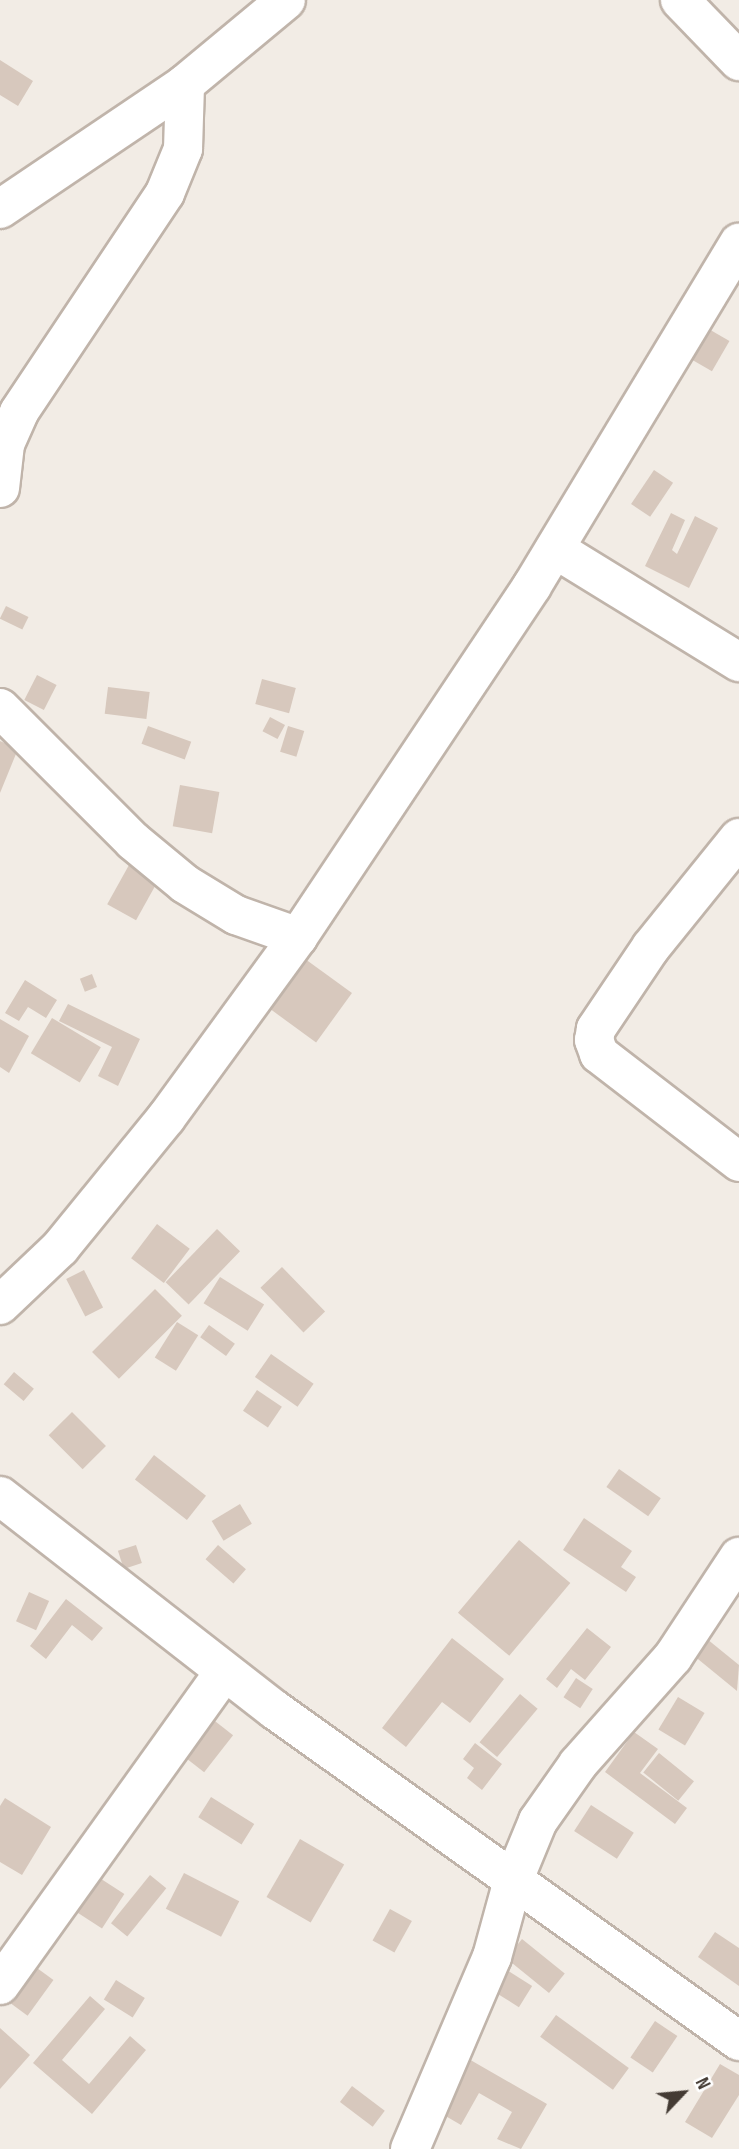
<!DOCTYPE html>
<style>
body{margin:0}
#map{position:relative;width:739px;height:2149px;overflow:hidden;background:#f2ece5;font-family:"Sofia Sans Condensed",sans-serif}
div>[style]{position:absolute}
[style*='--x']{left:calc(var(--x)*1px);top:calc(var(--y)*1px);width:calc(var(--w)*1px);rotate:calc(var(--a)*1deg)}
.building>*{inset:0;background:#d7c8bd;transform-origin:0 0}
.roads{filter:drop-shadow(2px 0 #c0b4aa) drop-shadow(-2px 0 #c0b4aa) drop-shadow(0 2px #c0b4aa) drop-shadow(0 -2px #c0b4aa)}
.street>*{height:38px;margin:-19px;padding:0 19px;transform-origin:19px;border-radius:19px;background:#fff}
span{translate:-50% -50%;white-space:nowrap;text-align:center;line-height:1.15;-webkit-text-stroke:5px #fff;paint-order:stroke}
.north{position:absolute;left:648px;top:2058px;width:70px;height:70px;-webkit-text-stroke:5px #fff;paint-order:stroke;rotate:64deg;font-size:19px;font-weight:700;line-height:28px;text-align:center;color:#443b34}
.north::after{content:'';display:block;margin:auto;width:24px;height:32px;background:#443b34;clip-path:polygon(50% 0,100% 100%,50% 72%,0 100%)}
</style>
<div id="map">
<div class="building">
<div style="clip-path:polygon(0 60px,33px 81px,18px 106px,0 95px)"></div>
<div style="left:700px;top:324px;width:34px;height:35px;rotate:30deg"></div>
<div style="left:654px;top:470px;width:23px;height:41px;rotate:34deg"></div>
<div style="clip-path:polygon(671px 513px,685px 520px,672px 550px,677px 554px,695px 516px,718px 528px,689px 588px,645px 566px)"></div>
<div style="left:6px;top:606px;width:25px;height:14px;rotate:26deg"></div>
<div style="left:37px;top:675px;width:22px;height:28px;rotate:27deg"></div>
<div style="left:262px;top:679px;width:35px;height:26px;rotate:15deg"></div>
<div style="left:108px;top:687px;width:42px;height:27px;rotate:7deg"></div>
<div style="left:270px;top:717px;width:17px;height:16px;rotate:28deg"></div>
<div style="left:148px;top:726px;width:46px;height:19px;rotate:20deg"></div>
<div style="left:288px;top:726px;width:17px;height:27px;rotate:17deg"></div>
<div style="clip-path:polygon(0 741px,18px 749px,0 793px)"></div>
<div style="left:180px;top:785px;width:40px;height:42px;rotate:10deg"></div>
<div style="left:129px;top:865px;width:33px;height:45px;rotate:29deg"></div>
<div style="left:301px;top:956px;width:63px;height:61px;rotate:36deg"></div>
<div style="left:92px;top:974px;width:14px;height:13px;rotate:69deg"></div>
<div style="clip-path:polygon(25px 980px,57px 1000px,46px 1018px,28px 1007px,19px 1021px,5px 1013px)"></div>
<div style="clip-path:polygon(68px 1004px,140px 1039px,118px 1086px,98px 1076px,112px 1047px,59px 1021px)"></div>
<div style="left:52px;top:1018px;width:57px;height:41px;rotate:31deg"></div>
<div style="clip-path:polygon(0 1019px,29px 1036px,9px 1073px,0 1067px)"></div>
<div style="left:157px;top:1224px;width:41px;height:43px;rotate:37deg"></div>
<div style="left:217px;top:1229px;width:32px;height:74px;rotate:44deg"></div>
<div style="left:282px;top:1267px;width:62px;height:30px;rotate:46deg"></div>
<div style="left:84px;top:1270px;width:42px;height:20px;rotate:63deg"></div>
<div style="left:220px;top:1277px;width:52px;height:31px;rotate:32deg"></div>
<div style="left:155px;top:1289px;width:38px;height:89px;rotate:45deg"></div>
<div style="left:177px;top:1322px;width:25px;height:42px;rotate:32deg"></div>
<div style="left:209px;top:1325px;width:32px;height:15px;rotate:36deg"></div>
<div style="left:271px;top:1354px;width:52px;height:28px;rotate:35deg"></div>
<div style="left:14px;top:1372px;width:26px;height:16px;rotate:40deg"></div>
<div style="left:257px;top:1390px;width:30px;height:25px;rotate:34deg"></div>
<div style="left:72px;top:1412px;width:48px;height:33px;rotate:45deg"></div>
<div style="left:154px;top:1455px;width:66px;height:31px;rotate:38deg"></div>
<div style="left:619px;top:1469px;width:51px;height:22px;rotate:35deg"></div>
<div style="left:240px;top:1504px;width:23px;height:33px;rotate:59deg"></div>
<div style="clip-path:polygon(584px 1518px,632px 1551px,621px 1567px,636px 1577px,626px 1592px,563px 1550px)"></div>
<div style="left:519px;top:1540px;width:67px;height:95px;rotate:40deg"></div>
<div style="left:136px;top:1545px;width:19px;height:19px;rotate:72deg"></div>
<div style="left:218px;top:1545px;width:37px;height:19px;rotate:41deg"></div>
<div style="left:29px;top:1592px;width:22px;height:32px;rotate:24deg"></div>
<div style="clip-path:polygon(66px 1599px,103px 1628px,92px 1641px,72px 1625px,46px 1659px,30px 1646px)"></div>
<div style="clip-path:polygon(587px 1628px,611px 1647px,585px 1680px,571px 1669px,557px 1688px,546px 1679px)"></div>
<div style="clip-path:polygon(452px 1638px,504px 1679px,470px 1723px,442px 1702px,406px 1747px,382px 1728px)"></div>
<div style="clip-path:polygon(707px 1639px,739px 1665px,737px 1691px,693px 1655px)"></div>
<div style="left:576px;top:1678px;width:20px;height:23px;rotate:33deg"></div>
<div style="left:520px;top:1694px;width:23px;height:63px;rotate:40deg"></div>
<div style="left:678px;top:1697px;width:31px;height:38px;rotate:31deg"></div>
<div style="left:211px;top:1718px;width:28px;height:47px;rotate:38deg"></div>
<div style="clip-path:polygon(634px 1732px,658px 1749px,640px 1773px,687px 1808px,675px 1824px,605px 1772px)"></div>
<div style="clip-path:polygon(475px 1743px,502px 1764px,482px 1790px,467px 1778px,474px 1768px,463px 1759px)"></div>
<div style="left:659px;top:1753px;width:45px;height:25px;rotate:39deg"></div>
<div style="left:211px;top:1797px;width:51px;height:24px;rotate:32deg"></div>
<div style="clip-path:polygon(5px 1798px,51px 1827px,22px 1875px,0 1862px,0 1806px)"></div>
<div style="left:591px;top:1805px;width:51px;height:31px;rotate:33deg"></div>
<div style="left:300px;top:1839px;width:51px;height:67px;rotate:30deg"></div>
<div style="left:184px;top:1873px;width:62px;height:40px;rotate:27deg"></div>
<div style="left:95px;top:1875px;width:35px;height:41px;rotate:33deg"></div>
<div style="left:150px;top:1875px;width:21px;height:62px;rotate:39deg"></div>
<div style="left:390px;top:1909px;width:25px;height:36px;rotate:29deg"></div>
<div style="clip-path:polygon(715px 1932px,739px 1948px,739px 1986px,698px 1957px)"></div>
<div style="left:522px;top:1939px;width:55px;height:25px;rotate:39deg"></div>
<div style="left:30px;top:1963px;width:29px;height:44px;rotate:36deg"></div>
<div style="left:505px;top:1969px;width:32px;height:25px;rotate:32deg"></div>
<div style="left:116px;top:1980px;width:34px;height:23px;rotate:32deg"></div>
<div style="clip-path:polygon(90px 1996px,105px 2009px,62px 2060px,89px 2084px,130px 2036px,146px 2050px,92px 2114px,33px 2063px)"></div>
<div style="left:556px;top:2015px;width:90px;height:27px;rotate:36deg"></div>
<div style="left:655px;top:2021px;width:27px;height:44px;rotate:34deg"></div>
<div style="clip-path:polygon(0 2028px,30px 2055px,0 2089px)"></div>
<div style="clip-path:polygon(467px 2058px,547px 2104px,521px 2149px,497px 2139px,512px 2112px,479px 2093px,461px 2125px,437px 2111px)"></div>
<div style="clip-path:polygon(720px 2064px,739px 2075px,739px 2095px,712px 2138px,685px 2122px)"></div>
<div style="left:352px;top:2086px;width:41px;height:20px;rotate:37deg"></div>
</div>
<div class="roads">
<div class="street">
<div style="--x:680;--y:0;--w:85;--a:46"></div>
<div style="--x:0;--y:209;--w:223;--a:-34"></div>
<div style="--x:185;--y:84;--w:131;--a:-39.7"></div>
<div style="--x:0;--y:488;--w:44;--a:-83.5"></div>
<div style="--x:5;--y:444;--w:35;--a:-66"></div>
<div style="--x:19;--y:412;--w:263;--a:-56.3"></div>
<div style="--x:165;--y:193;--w:48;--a:-67.8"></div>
<div style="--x:183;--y:149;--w:65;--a:-88.2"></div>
<div style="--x:555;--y:549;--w:216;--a:31.6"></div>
<div style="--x:0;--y:708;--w:188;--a:45"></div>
<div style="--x:133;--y:841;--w:67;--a:39.6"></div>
<div style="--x:185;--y:884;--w:60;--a:31.3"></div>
<div style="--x:236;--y:915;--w:66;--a:19.5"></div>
<div style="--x:739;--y:838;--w:140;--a:128.9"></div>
<div style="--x:651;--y:947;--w:99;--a:123.9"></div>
<div style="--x:596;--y:1029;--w:11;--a:100"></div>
<div style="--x:594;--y:1040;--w:15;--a:70"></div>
<div style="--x:599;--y:1054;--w:177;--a:37.6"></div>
<div style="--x:0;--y:1305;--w:83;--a:-43.5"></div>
<div style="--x:60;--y:1248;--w:168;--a:-50.8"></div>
<div style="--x:166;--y:1118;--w:224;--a:-53.9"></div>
<div style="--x:298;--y:937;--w:422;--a:-56.3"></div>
<div style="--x:532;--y:586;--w:401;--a:-58.9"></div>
<div style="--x:0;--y:1496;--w:348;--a:37.9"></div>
<div style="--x:275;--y:1710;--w:570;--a:35.5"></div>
<div style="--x:0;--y:1985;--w:385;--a:-54.4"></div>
<div style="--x:410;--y:2149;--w:209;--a:-66.9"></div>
<div style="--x:492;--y:1957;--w:76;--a:-74.7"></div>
<div style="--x:512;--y:1884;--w:68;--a:-67.6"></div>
<div style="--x:538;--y:1821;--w:70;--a:-54.9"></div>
<div style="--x:578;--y:1764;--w:143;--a:-48.4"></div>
<div style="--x:673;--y:1657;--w:120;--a:-56.6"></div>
</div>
</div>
<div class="north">N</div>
</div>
